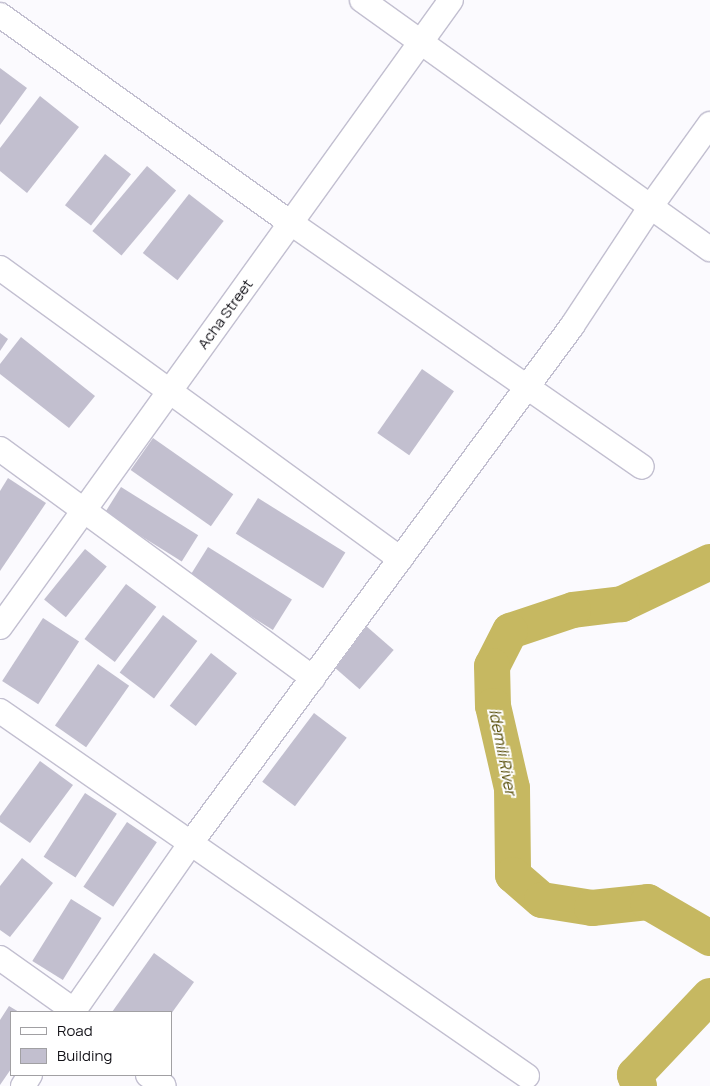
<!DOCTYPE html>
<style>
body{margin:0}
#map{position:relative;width:710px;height:1086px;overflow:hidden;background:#fbfafe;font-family:Manrope,sans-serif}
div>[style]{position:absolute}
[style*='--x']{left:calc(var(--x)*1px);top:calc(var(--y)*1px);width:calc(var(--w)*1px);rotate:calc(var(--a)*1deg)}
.river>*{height:36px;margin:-18px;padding:0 18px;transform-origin:18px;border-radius:18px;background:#c6b861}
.building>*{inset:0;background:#c2bfcf;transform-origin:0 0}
.roads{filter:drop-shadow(1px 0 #c2bfd0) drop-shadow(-1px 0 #c2bfd0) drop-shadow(0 1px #c2bfd0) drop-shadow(0 -1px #c2bfd0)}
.minor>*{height:24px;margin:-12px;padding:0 12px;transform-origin:12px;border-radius:12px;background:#fff}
span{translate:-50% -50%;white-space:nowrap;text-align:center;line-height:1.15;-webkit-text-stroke:4px #fff;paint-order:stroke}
.street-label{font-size:15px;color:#131218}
.water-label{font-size:16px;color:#524800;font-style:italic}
.legend{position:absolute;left:10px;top:1011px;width:162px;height:65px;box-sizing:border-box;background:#fff;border:1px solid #a1a0a3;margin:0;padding:6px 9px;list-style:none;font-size:15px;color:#131218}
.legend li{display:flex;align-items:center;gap:10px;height:25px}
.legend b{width:25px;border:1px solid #a1a0a3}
</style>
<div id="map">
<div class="river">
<div style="--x:710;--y:562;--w:98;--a:154.5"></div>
<div style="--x:622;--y:604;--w:49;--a:173"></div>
<div style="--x:573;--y:610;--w:66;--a:161.6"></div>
<div style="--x:510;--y:631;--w:39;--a:117"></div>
<div style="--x:492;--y:666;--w:40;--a:88.6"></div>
<div style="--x:493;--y:706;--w:84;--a:77"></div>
<div style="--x:512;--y:788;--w:87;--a:89.3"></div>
<div style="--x:513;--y:875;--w:38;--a:41"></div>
<div style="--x:542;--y:900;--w:51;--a:9.1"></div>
<div style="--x:592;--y:908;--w:56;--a:-6.1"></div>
<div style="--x:648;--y:902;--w:72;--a:30.1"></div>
<div style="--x:639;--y:1086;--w:12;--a:-110"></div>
<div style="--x:635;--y:1075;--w:109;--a:-46.5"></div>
</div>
<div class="building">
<div style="clip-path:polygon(0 68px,27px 88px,0 125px)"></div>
<div style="clip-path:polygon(40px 96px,79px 127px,27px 193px,0 171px,0 148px)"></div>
<div style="left:105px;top:154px;width:33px;height:65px;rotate:38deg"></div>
<div style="left:147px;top:166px;width:38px;height:85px;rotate:40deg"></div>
<div style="left:189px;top:194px;width:44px;height:75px;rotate:38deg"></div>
<div style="clip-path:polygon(0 333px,8px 339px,0 351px)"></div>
<div style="clip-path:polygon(21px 337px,95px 396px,69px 428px,0 374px,0 364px)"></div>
<div style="left:422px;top:369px;width:39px;height:78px;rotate:35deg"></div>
<div style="left:153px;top:438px;width:98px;height:39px;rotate:35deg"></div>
<div style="clip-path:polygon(8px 478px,46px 503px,0 571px,0 491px)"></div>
<div style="left:121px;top:487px;width:91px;height:31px;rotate:32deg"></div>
<div style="left:258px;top:498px;width:103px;height:42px;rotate:32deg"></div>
<div style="left:208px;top:547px;width:99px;height:36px;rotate:32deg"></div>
<div style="left:85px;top:549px;width:28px;height:65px;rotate:39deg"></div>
<div style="left:126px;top:584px;width:38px;height:69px;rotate:37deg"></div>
<div style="left:163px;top:615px;width:43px;height:72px;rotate:37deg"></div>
<div style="left:43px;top:618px;width:43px;height:75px;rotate:33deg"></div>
<div style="left:365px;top:625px;width:38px;height:52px;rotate:41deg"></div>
<div style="left:211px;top:653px;width:33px;height:67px;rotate:38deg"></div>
<div style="left:98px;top:664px;width:38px;height:75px;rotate:35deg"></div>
<div style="left:314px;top:713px;width:41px;height:86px;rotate:37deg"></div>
<div style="clip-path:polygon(40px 761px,73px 785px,30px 843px,0 822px,0 816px)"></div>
<div style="left:85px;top:793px;width:38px;height:76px;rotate:33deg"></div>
<div style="left:127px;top:822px;width:36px;height:78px;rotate:34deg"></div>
<div style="clip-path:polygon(22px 858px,53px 883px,10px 937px,0 930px,0 886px)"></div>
<div style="left:71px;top:899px;width:36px;height:73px;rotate:32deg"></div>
<div style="clip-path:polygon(154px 953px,194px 982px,171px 1014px,112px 1012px)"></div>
<div style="clip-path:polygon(9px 1006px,19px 1012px,11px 1012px,11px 1069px,0 1085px,0 1020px)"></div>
</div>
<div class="roads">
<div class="minor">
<div style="--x:362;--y:0;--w:428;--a:35.6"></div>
<div style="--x:0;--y:15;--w:358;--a:35.6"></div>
<div style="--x:291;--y:223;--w:427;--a:34.8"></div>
<div style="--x:0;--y:268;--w:495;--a:36"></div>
<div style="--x:0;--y:449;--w:388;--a:36.2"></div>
<div style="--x:0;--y:627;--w:772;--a:-54.27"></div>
<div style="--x:0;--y:711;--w:641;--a:34.71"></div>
<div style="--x:0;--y:958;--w:93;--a:35.4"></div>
<div style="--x:73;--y:1012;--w:205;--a:-55.1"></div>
<div style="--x:190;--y:844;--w:644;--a:-53.59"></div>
<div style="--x:572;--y:326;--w:144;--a:-56.6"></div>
<div style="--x:651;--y:206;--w:101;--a:-54.3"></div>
<div style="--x:148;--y:1075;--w:19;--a:35"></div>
<div style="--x:23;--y:1086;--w:13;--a:-58"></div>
</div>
</div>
<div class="street-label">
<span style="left:225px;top:314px;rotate:-54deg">Acha Street</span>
</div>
<div class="water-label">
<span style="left:503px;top:752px;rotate:79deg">Idemili River</span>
</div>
<ul class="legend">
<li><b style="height:6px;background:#fff"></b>Road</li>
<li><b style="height:14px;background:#c2bfcf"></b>Building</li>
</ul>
</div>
